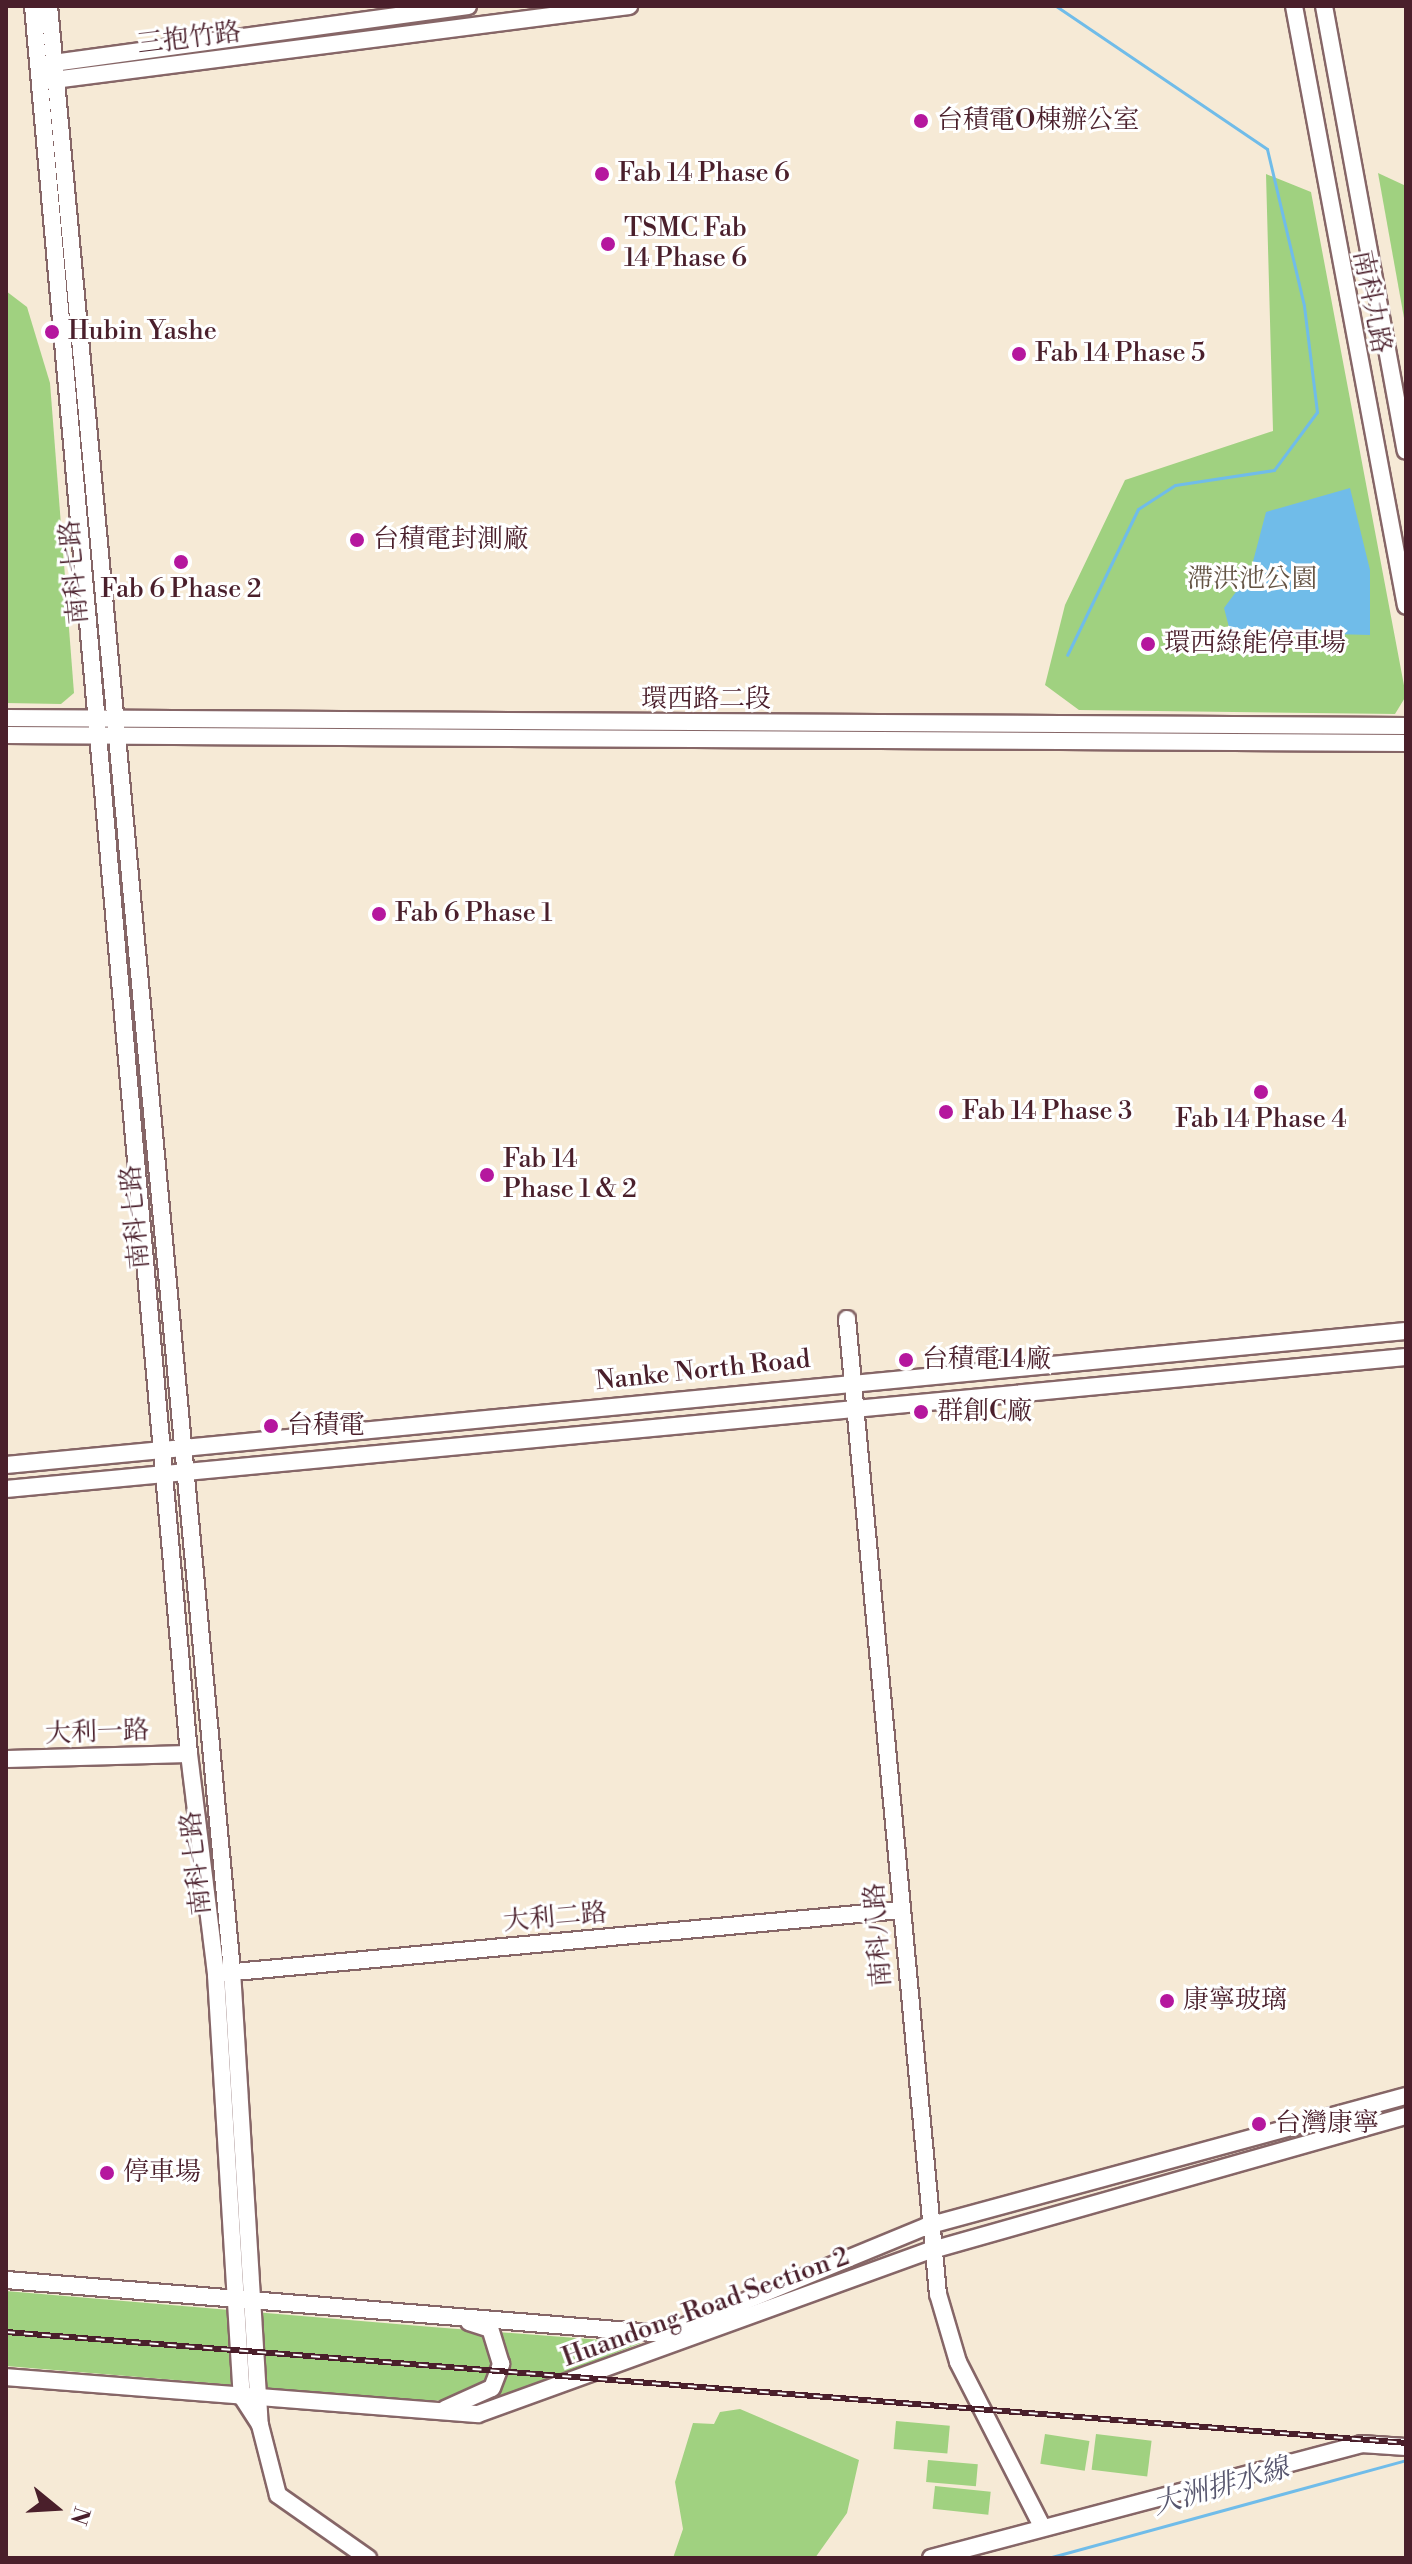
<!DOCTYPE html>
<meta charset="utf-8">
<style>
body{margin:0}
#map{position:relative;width:1412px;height:2564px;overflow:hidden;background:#f6ead6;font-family:"Libre Bodoni","Noto Serif TC",serif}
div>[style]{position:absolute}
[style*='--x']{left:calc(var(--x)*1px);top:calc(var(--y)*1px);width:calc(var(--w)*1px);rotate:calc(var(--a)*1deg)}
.green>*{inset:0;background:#a0d180;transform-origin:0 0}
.water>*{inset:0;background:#70bce9}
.stream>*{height:3px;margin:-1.5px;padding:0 1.5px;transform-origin:1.5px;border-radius:1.5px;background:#70bce9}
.roads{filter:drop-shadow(2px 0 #866667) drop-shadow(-2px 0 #866667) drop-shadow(0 2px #866667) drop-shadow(0 -2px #866667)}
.minor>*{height:16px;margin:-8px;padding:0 8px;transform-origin:8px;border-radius:8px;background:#fff}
.rail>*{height:6px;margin-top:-3px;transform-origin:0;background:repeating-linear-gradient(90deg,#fff 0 9px,#4a1f2b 0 18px);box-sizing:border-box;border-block:2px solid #4a1f2b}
.dots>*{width:22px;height:22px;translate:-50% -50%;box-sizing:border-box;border:4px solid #fff;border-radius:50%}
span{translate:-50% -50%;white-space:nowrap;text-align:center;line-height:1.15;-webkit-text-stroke:6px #fff;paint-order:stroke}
.street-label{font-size:26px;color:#4a1f2b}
.poi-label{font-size:26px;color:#4a1f2b}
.left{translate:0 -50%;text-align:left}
.park-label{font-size:26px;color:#645444}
.water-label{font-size:28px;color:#57566e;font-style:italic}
.frame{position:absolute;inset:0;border:8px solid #4a1f2b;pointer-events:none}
.north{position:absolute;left:16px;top:2468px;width:80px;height:80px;-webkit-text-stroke:6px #fff;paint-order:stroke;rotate:108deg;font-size:22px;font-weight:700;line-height:32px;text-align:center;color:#4a1f2b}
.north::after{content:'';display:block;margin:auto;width:28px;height:36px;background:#4a1f2b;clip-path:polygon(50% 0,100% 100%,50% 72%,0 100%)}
</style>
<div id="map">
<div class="green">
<div style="clip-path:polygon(1378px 173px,1406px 186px,1406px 329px)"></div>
<div style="clip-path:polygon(1266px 174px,1311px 192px,1406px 696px,1395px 714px,1079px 710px,1045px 685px,1065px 605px,1125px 480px,1273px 431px)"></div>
<div style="clip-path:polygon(6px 291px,27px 307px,50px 383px,74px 693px,61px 704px,6px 703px)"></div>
<div style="clip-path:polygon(6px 2291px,432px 2327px,641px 2343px,503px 2397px,426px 2401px,6px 2366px)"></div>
<div style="clip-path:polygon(740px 2409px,859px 2460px,847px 2513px,815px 2558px,673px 2558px,683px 2529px,675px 2482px,693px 2423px,714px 2424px,720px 2412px)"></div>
<div style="left:896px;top:2421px;width:54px;height:28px;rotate:5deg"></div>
<div style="left:1045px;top:2434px;width:45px;height:30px;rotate:9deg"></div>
<div style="left:1096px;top:2434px;width:56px;height:36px;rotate:7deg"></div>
<div style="left:928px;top:2460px;width:50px;height:22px;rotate:5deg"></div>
<div style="left:935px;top:2486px;width:56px;height:23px;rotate:6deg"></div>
</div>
<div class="water">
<div style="clip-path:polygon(1350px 488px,1370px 570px,1370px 635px,1230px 631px,1224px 608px,1250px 573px,1266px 512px)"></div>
</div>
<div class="stream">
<div style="--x:1056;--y:6;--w:255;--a:34.1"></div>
<div style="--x:1267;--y:149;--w:161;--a:76.7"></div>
<div style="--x:1304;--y:306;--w:107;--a:83"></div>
<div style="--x:1317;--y:412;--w:72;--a:126.6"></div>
<div style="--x:1274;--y:470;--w:100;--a:171.4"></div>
<div style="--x:1175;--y:485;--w:44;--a:147"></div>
<div style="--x:1138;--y:509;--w:162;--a:115.9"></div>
<div style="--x:1048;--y:2558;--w:371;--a:-15.3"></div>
</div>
<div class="roads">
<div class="minor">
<div style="--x:33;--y:6;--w:1755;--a:84.9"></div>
<div style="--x:189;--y:1754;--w:223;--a:83"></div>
<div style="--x:216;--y:1975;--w:423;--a:86.5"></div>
<div style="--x:242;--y:2397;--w:33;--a:57"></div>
<div style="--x:260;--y:2425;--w:72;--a:75.6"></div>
<div style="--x:278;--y:2495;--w:110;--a:35"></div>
<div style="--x:49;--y:6;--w:1974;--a:84.68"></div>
<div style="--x:232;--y:1971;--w:453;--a:86.5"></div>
<div style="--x:1294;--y:6;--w:610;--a:79.43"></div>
<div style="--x:1324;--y:6;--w:452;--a:79.6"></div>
<div style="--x:46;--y:64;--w:426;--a:-7.8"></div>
<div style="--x:46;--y:81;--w:588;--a:-7.33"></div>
<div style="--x:6;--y:718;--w:1400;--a:0.33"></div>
<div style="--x:6;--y:735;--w:1400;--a:0.33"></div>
<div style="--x:847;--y:1319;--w:979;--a:84.67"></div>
<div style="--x:938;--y:2294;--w:71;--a:73.6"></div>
<div style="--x:958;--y:2362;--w:184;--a:62.9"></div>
<div style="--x:6;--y:1465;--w:1406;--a:-5.47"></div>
<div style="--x:6;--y:1489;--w:1406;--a:-5.39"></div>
<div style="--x:6;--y:1759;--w:183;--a:-1.6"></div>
<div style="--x:224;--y:1973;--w:679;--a:-5.32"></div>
<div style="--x:6;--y:2280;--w:661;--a:4.68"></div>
<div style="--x:665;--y:2334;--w:283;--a:-22.4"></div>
<div style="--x:927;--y:2226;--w:496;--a:-15.2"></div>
<div style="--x:6;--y:2377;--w:473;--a:4.5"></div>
<div style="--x:478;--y:2414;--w:483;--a:-19.9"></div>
<div style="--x:932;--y:2250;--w:493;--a:-15.8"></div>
<div style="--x:445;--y:2409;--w:51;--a:-24.1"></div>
<div style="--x:492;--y:2388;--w:26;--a:-69"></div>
<div style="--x:501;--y:2364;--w:37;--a:-107"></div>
<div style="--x:490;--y:2329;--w:22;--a:-162"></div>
<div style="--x:931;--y:2558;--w:445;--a:-14.8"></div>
<div style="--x:1361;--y:2444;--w:45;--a:3.8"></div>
</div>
</div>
<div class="rail">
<div style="--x:6;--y:2332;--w:1404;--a:4.53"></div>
</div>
<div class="dots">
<div style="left:921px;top:121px;background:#b5179e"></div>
<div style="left:602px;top:174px;background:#b5179e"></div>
<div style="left:608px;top:244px;background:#b5179e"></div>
<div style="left:52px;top:332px;background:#b5179e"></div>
<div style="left:1019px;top:354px;background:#b5179e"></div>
<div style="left:357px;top:540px;background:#b5179e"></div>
<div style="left:181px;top:562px;background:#b5179e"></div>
<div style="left:1148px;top:644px;background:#b5179e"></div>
<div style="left:379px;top:914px;background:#b5179e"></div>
<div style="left:1261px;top:1092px;background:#b5179e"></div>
<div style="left:946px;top:1112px;background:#b5179e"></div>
<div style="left:487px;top:1175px;background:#b5179e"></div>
<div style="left:906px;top:1360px;background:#b5179e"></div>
<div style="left:921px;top:1412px;background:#b5179e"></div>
<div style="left:271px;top:1426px;background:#b5179e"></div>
<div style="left:1167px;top:2001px;background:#b5179e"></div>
<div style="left:1259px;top:2124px;background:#b5179e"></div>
<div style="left:107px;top:2173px;background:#b5179e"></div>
</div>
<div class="street-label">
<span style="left:189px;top:39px;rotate:-7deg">三抱竹路</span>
<span style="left:1371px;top:302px;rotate:79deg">南科九路</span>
<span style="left:75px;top:572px;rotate:-95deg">南科七路</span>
<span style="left:706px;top:700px">環西路二段</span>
<span style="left:136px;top:1217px;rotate:-95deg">南科七路</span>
<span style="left:703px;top:1371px;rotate:-6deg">Nanke North Road</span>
<span style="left:97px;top:1733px;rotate:-2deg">大利一路</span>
<span style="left:197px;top:1863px;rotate:-96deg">南科七路</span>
<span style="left:555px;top:1918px;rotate:-5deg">大利二路</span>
<span style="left:879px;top:1935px;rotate:-94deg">南科八路</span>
<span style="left:706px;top:2308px;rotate:-20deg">Huandong Road Section 2</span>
</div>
<div class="poi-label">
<span class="left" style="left:937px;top:121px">台積電O棟辦公室</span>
<span class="left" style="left:618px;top:174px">Fab 14 Phase 6</span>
<span class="left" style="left:624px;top:244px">TSMC Fab<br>14 Phase 6</span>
<span class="left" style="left:68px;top:332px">Hubin Yashe</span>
<span class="left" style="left:1035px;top:354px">Fab 14 Phase 5</span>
<span class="left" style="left:373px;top:540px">台積電封測廠</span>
<span style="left:181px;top:590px">Fab 6 Phase 2</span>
<span class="left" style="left:1164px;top:644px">環西綠能停車場</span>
<span class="left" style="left:395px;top:914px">Fab 6 Phase 1</span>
<span class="left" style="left:962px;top:1112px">Fab 14 Phase 3</span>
<span style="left:1261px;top:1120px">Fab 14 Phase 4</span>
<span class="left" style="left:503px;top:1175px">Fab 14<br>Phase 1 &amp; 2</span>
<span class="left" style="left:922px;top:1360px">台積電14廠</span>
<span class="left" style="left:937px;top:1412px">群創C廠</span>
<span class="left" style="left:287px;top:1426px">台積電</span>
<span class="left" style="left:1183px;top:2001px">康寧玻璃</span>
<span class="left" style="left:1275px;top:2124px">台灣康寧</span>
<span class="left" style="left:123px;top:2173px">停車場</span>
</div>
<div class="park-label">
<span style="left:1252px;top:580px">滯洪池公園</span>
</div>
<div class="water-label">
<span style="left:1221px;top:2487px;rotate:-16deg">大洲排水線</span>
</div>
<div class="frame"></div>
<div class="north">N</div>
</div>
